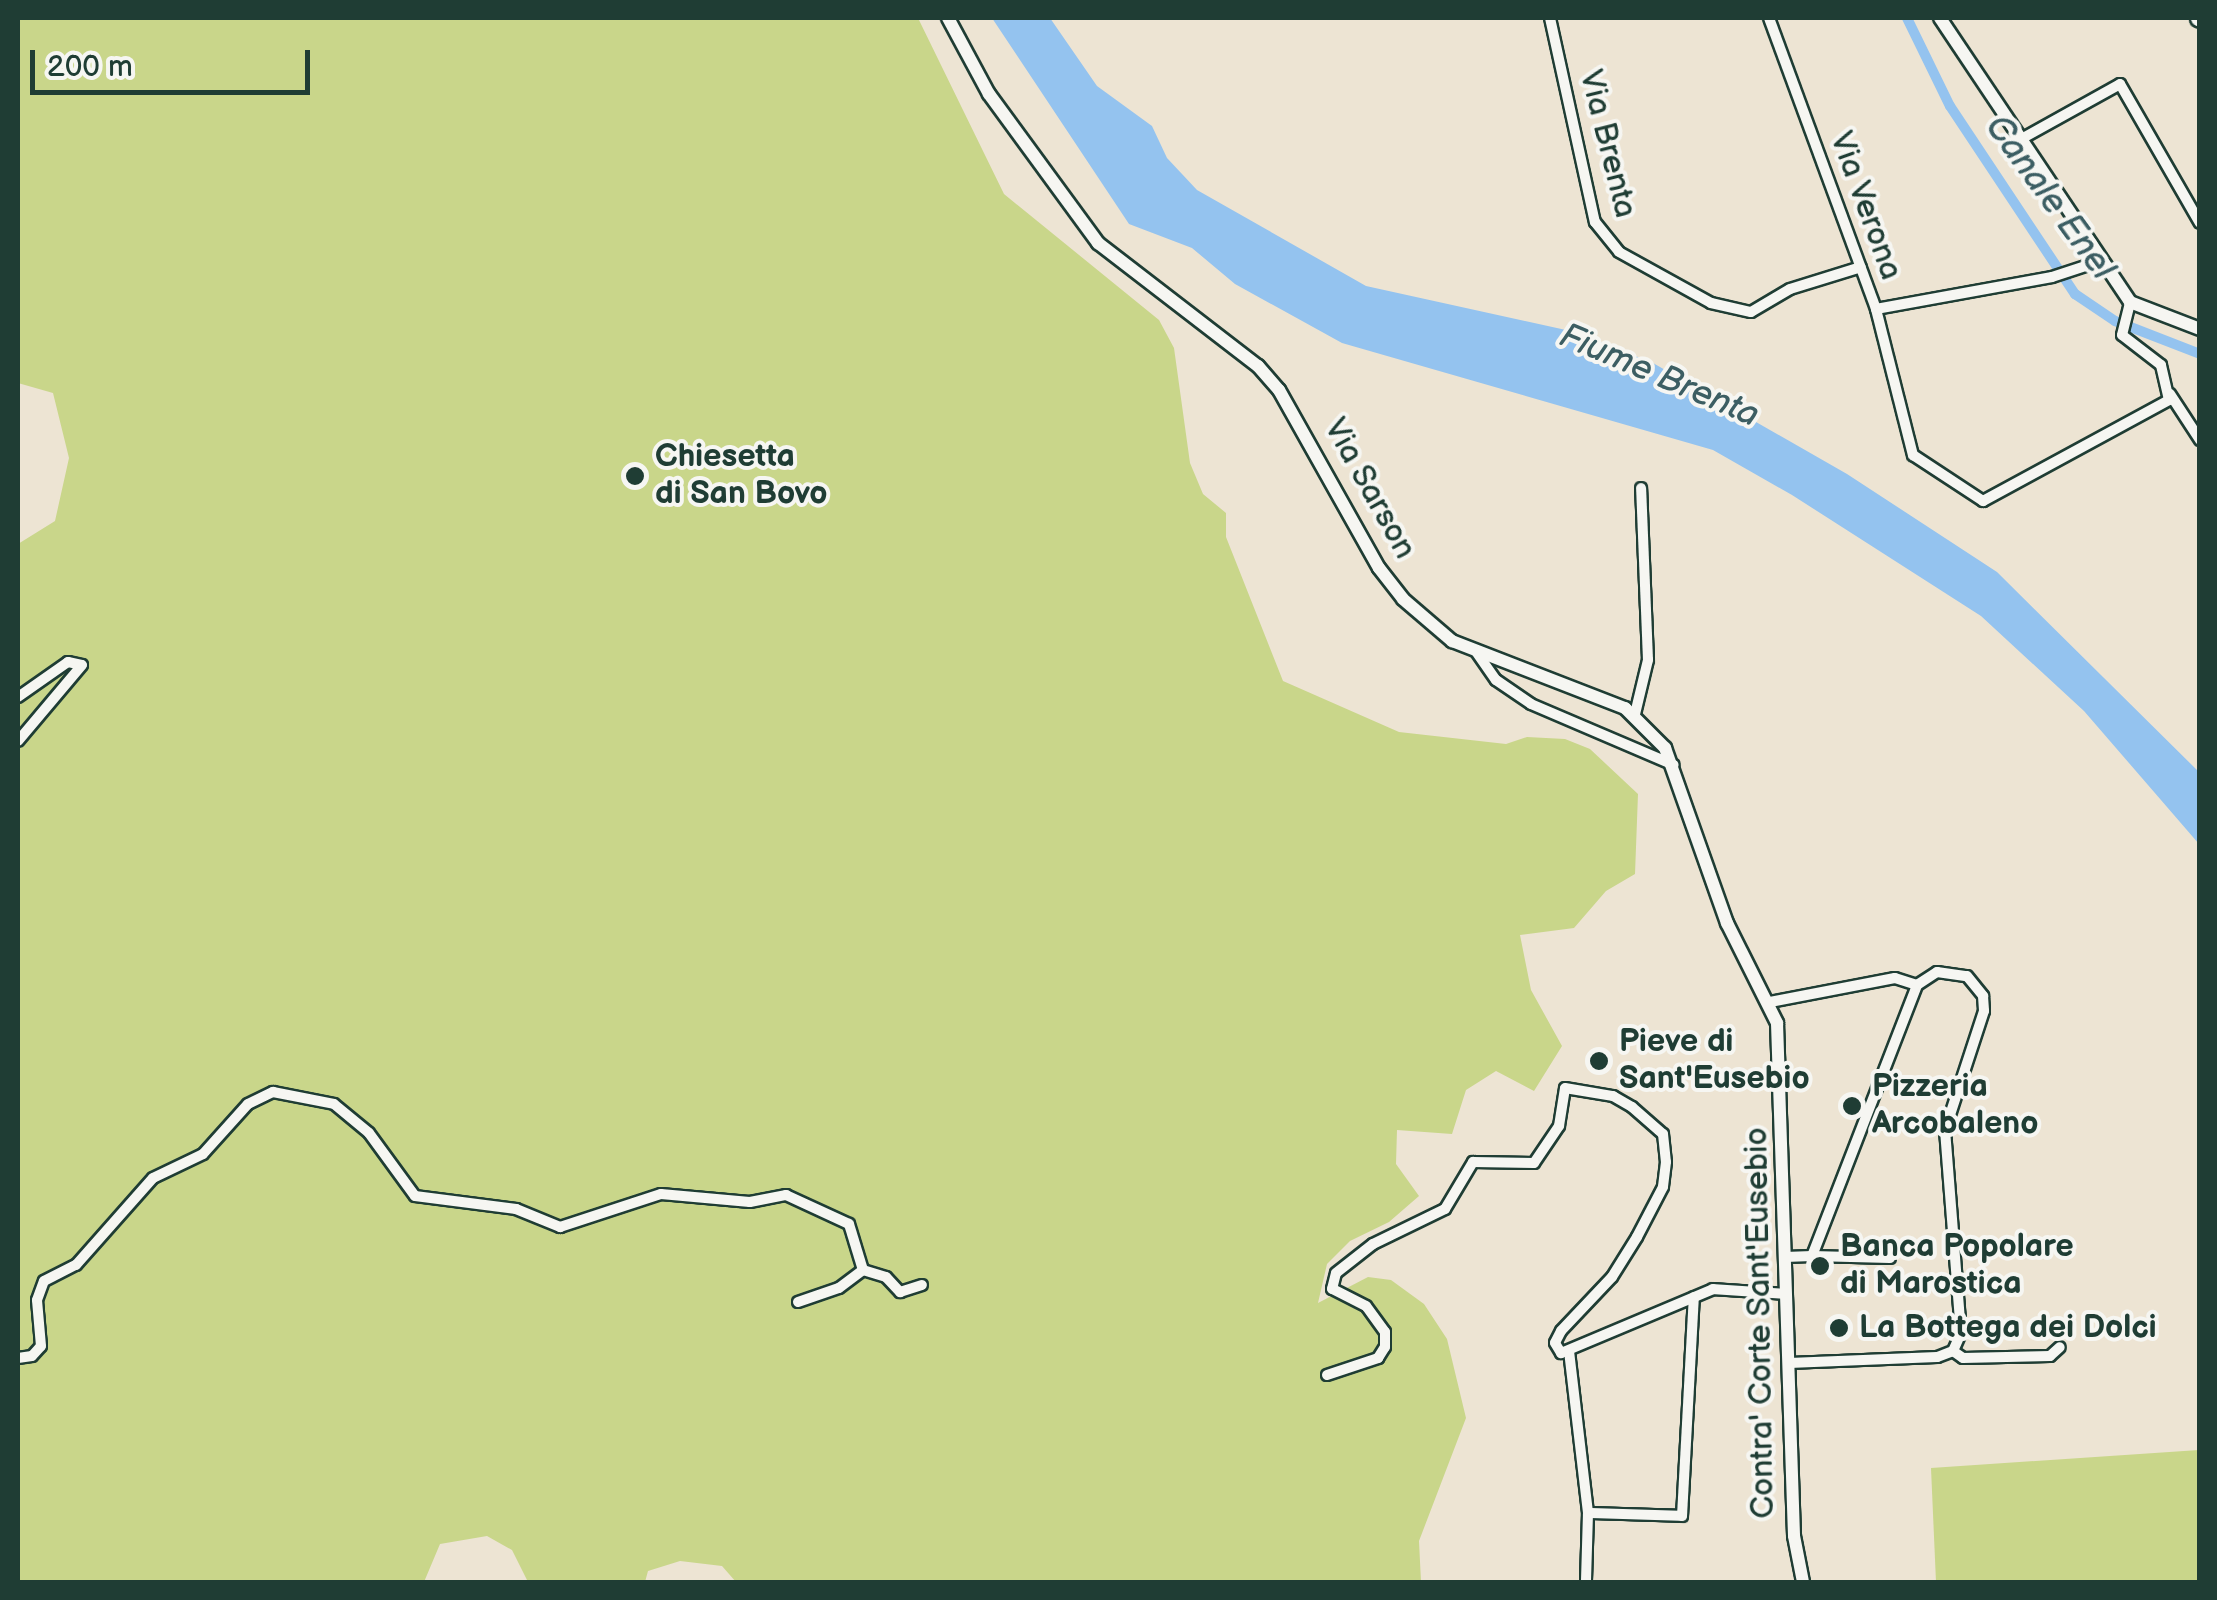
<!DOCTYPE html>
<style>
body{margin:0}
#map{position:relative;width:2217px;height:1600px;overflow:hidden;background:#ede4d3;font-family:"Balsamiq Sans",sans-serif}
div>[style]{position:absolute}
[style*='--x']{left:calc(var(--x)*1px);top:calc(var(--y)*1px);width:calc(var(--w)*1px);rotate:calc(var(--a)*1deg)}
.green>*{inset:0;background:#c9d68a}
.water>*{inset:0;background:#94c3ef}
.canal>*{height:10px;margin:-5px;padding:0 5px;transform-origin:5px;border-radius:5px;background:#94c3ef}
.roads{filter:drop-shadow(2px 0 #1f3d34) drop-shadow(-2px 0 #1f3d34) drop-shadow(0 2px #1f3d34) drop-shadow(0 -2px #1f3d34)}
.minor>*{height:10px;margin:-5px;padding:0 5px;transform-origin:5px;border-radius:5px;background:#f6f6f2}
.tertiary>*{height:12px;margin:-6px;padding:0 6px;transform-origin:6px;border-radius:6px;background:#f6f6f2}
.trunk>*{height:15px;margin:-7.5px;padding:0 7.5px;transform-origin:7.5px;border-radius:7.5px;background:#f6f6f2}
.dots>*{width:28px;height:28px;translate:-50% -50%;box-sizing:border-box;border:5px solid #f6f6f2;border-radius:50%}
span{translate:-50% -50%;white-space:nowrap;text-align:center;line-height:1.15;-webkit-text-stroke:8px #f6f6f2;paint-order:stroke}
.street-label{font-size:32px;color:#1f3d34}
.poi-label{font-size:32px;color:#1f3d34;font-weight:700}
.left{translate:0 -50%;text-align:left}
.water-label{font-size:35px;color:#3c5e63;font-style:italic}
.frame{position:absolute;inset:0;border:20px solid #1f3d34;pointer-events:none}
.scale{position:absolute;left:30px;top:50px;width:280px;height:45px;box-sizing:border-box;border:5px solid #1f3d34;border-top:0;padding-left:12px;font-size:30px;line-height:35px;white-space:nowrap;color:#1f3d34;-webkit-text-stroke:8px #f6f6f2;paint-order:stroke}
</style>
<div id="map">
<div class="green">
<div style="clip-path:polygon(18px 18px,918px 18px,1004px 194px,1159px 320px,1174px 348px,1190px 463px,1203px 494px,1226px 513px,1226px 537px,1283px 681px,1399px 732px,1506px 744px,1527px 737px,1565px 739px,1590px 749px,1638px 794px,1635px 874px,1606px 891px,1574px 928px,1520px 935px,1531px 990px,1562px 1046px,1534px 1091px,1496px 1071px,1466px 1090px,1452px 1134px,1397px 1130px,1396px 1164px,1419px 1196px,1389px 1222px,1350px 1241px,1327px 1264px,1318px 1303px,1368px 1277px,1391px 1280px,1424px 1304px,1447px 1339px,1466px 1418px,1419px 1541px,1421px 1582px,736px 1582px,722px 1566px,680px 1561px,648px 1571px,645px 1582px,528px 1582px,512px 1550px,487px 1536px,440px 1544px,424px 1582px,18px 1582px,18px 544px,55px 521px,69px 458px,53px 393px,18px 383px)"></div>
<div style="clip-path:polygon(2199px 1450px,2199px 1582px,1936px 1582px,1931px 1468px)"></div>
</div>
<div class="water">
<div style="clip-path:polygon(992px 18px,1050px 18px,1097px 86px,1152px 126px,1167px 158px,1197px 190px,1366px 286px,1575px 332px,1653px 363px,1847px 474px,1997px 572px,2199px 772px,2199px 844px,2084px 711px,1981px 616px,1792px 495px,1713px 450px,1342px 343px,1235px 284px,1192px 248px,1129px 224px)"></div>
</div>
<div class="canal">
<div style="--x:1907;--y:18;--w:98;--a:64"></div>
<div style="--x:1950;--y:106;--w:226;--a:56.4"></div>
<div style="--x:2075;--y:294;--w:48;--a:34"></div>
<div style="--x:2115;--y:321;--w:91;--a:21.2"></div>
</div>
<div class="roads">
<div class="minor">
<div style="--x:1550;--y:18;--w:209;--a:77.6"></div>
<div style="--x:1595;--y:222;--w:38;--a:51"></div>
<div style="--x:1619;--y:252;--w:105;--a:29"></div>
<div style="--x:1711;--y:303;--w:41;--a:12.7"></div>
<div style="--x:1751;--y:312;--w:45;--a:-30.5"></div>
<div style="--x:1790;--y:289;--w:74;--a:-17.2"></div>
<div style="--x:1769;--y:18;--w:310;--a:69.8"></div>
<div style="--x:1876;--y:309;--w:179;--a:-10.3"></div>
<div style="--x:2052;--y:277;--w:52;--a:-18.1"></div>
<div style="--x:2023;--y:138;--w:111;--a:-29.1"></div>
<div style="--x:2120;--y:84;--w:160;--a:60.1"></div>
<div style="--x:1876;--y:309;--w:151;--a:75.8"></div>
<div style="--x:1913;--y:455;--w:84;--a:33.3"></div>
<div style="--x:1983;--y:501;--w:212;--a:-28.5"></div>
<div style="--x:2169;--y:400;--w:36;--a:-103"></div>
<div style="--x:2161;--y:365;--w:49;--a:-142.4"></div>
<div style="--x:2122;--y:335;--w:34;--a:-76"></div>
<div style="--x:2170;--y:394;--w:55;--a:56.9"></div>
<div style="--x:1477;--y:653;--w:33;--a:55"></div>
<div style="--x:1496;--y:680;--w:42;--a:34.4"></div>
<div style="--x:1531;--y:704;--w:155;--a:23.1"></div>
<div style="--x:18;--y:697;--w:61;--a:-35"></div>
<div style="--x:68;--y:662;--w:14;--a:12"></div>
<div style="--x:82;--y:665;--w:99;--a:130.1"></div>
<div style="--x:1635;--y:714;--w:56;--a:-76.5"></div>
<div style="--x:1648;--y:660;--w:172;--a:-92.3"></div>
<div style="--x:1770;--y:1002;--w:127;--a:-10.9"></div>
<div style="--x:1895;--y:978;--w:23;--a:18"></div>
<div style="--x:1812;--y:1256;--w:78;--a:1.5"></div>
<div style="--x:1785;--y:1257;--w:27;--a:-2"></div>
<div style="--x:1812;--y:1256;--w:291;--a:-68.8"></div>
<div style="--x:1917;--y:985;--w:24;--a:-33"></div>
<div style="--x:1937;--y:972;--w:30;--a:8"></div>
<div style="--x:1967;--y:976;--w:26;--a:51"></div>
<div style="--x:1983;--y:996;--w:15;--a:86"></div>
<div style="--x:1984;--y:1011;--w:125;--a:108.1"></div>
<div style="--x:1945;--y:1130;--w:204;--a:85.5"></div>
<div style="--x:1961;--y:1333;--w:20;--a:114"></div>
<div style="--x:1953;--y:1351;--w:17;--a:159"></div>
<div style="--x:1937;--y:1357;--w:148;--a:177.7"></div>
<div style="--x:863;--y:1270;--w:24;--a:17"></div>
<div style="--x:886;--y:1277;--w:21;--a:47"></div>
<div style="--x:900;--y:1292;--w:23;--a:-18"></div>
<div style="--x:798;--y:1302;--w:43;--a:-18.9"></div>
<div style="--x:839;--y:1288;--w:30;--a:-37"></div>
<div style="--x:1569;--y:1351;--w:163;--a:83.3"></div>
<div style="--x:1588;--y:1513;--w:69;--a:91.7"></div>
<div style="--x:1953;--y:1351;--w:12;--a:35"></div>
<div style="--x:1963;--y:1358;--w:87;--a:-1.3"></div>
<div style="--x:2050;--y:1356;--w:13;--a:-42"></div>
<div style="--x:18;--y:1358;--w:14;--a:-8"></div>
<div style="--x:32;--y:1356;--w:13;--a:-48"></div>
<div style="--x:41;--y:1346;--w:46;--a:-95"></div>
<div style="--x:37;--y:1300;--w:20;--a:-70"></div>
<div style="--x:44;--y:1281;--w:36;--a:-27"></div>
<div style="--x:76;--y:1265;--w:116;--a:-48.5"></div>
<div style="--x:153;--y:1178;--w:55;--a:-25.6"></div>
<div style="--x:203;--y:1154;--w:67;--a:-48"></div>
<div style="--x:248;--y:1104;--w:28;--a:-26"></div>
<div style="--x:273;--y:1092;--w:62;--a:11.1"></div>
<div style="--x:334;--y:1104;--w:45;--a:39.6"></div>
<div style="--x:369;--y:1133;--w:78;--a:53.9"></div>
<div style="--x:415;--y:1196;--w:102;--a:7.3"></div>
<div style="--x:516;--y:1209;--w:48;--a:22.2"></div>
<div style="--x:560;--y:1227;--w:106;--a:-18.1"></div>
<div style="--x:661;--y:1194;--w:89;--a:5.1"></div>
<div style="--x:750;--y:1202;--w:37;--a:-11"></div>
<div style="--x:786;--y:1195;--w:69;--a:24.7"></div>
<div style="--x:849;--y:1224;--w:48;--a:73.1"></div>
<div style="--x:1327;--y:1375;--w:54;--a:-18.4"></div>
<div style="--x:1378;--y:1358;--w:13;--a:-58"></div>
<div style="--x:1385;--y:1347;--w:15;--a:-90"></div>
<div style="--x:1385;--y:1332;--w:32;--a:-126"></div>
<div style="--x:1366;--y:1306;--w:38;--a:-153"></div>
<div style="--x:1332;--y:1289;--w:16;--a:-76"></div>
<div style="--x:1336;--y:1273;--w:47;--a:-38.1"></div>
<div style="--x:1373;--y:1244;--w:80;--a:-25.9"></div>
<div style="--x:1445;--y:1209;--w:55;--a:-59.2"></div>
<div style="--x:1473;--y:1162;--w:61;--a:0.9"></div>
<div style="--x:1534;--y:1163;--w:45;--a:-56"></div>
<div style="--x:1559;--y:1126;--w:38;--a:-81"></div>
<div style="--x:1565;--y:1088;--w:49;--a:9.5"></div>
<div style="--x:1613;--y:1096;--w:22;--a:30"></div>
<div style="--x:1632;--y:1107;--w:41;--a:41.1"></div>
<div style="--x:1663;--y:1134;--w:28;--a:84"></div>
<div style="--x:1666;--y:1162;--w:25;--a:97"></div>
<div style="--x:1663;--y:1187;--w:56;--a:117.5"></div>
<div style="--x:1637;--y:1237;--w:47;--a:122"></div>
<div style="--x:1612;--y:1277;--w:74;--a:133.4"></div>
<div style="--x:1561;--y:1331;--w:13;--a:117"></div>
<div style="--x:1555;--y:1343;--w:12;--a:59"></div>
<div style="--x:1561;--y:1353;--w:165;--a:-22.8"></div>
<div style="--x:1713;--y:1289;--w:73;--a:3.9"></div>
<div style="--x:1588;--y:1513;--w:94;--a:1.8"></div>
<div style="--x:1682;--y:1516;--w:219;--a:-86.9"></div>
</div>
<div class="tertiary">
<div style="--x:948;--y:18;--w:86;--a:61.7"></div>
<div style="--x:989;--y:94;--w:185;--a:53.8"></div>
<div style="--x:1098;--y:243;--w:202;--a:37.6"></div>
<div style="--x:1258;--y:366;--w:32;--a:49"></div>
<div style="--x:1279;--y:390;--w:204;--a:60.7"></div>
<div style="--x:1379;--y:568;--w:39;--a:52"></div>
<div style="--x:1403;--y:599;--w:65;--a:40.6"></div>
<div style="--x:1452;--y:641;--w:186;--a:21.2"></div>
<div style="--x:1625;--y:708;--w:57;--a:45"></div>
<div style="--x:1665;--y:748;--w:186;--a:70.5"></div>
<div style="--x:1727;--y:923;--w:112;--a:63.4"></div>
<div style="--x:1777;--y:1023;--w:513;--a:88.1"></div>
<div style="--x:1794;--y:1536;--w:47;--a:78.9"></div>
<div style="--x:1940;--y:18;--w:342;--a:56.2"></div>
<div style="--x:2130;--y:302;--w:75;--a:21.1"></div>
</div>
<div class="trunk">
<div style="--x:2198;--y:18;--w:2;--a:27"></div>
</div>
</div>
<div class="dots">
<div style="left:635px;top:476px;background:#1f3d34"></div>
<div style="left:1599px;top:1061px;background:#1f3d34"></div>
<div style="left:1852px;top:1106px;background:#1f3d34"></div>
<div style="left:1820px;top:1266px;background:#1f3d34"></div>
<div style="left:1839px;top:1328px;background:#1f3d34"></div>
</div>
<div class="street-label">
<span style="left:1607px;top:144px;rotate:76deg">Via Brenta</span>
<span style="left:1865px;top:206px;rotate:70deg">Via Verona</span>
<span style="left:1369px;top:489px;rotate:61deg">Via Sarson</span>
<span style="left:1761px;top:1323px;rotate:-91deg">Contra' Corte Sant'Eusebio</span>
</div>
<div class="poi-label">
<span class="left" style="left:655px;top:476px">Chiesetta<br>di San Bovo</span>
<span class="left" style="left:1619px;top:1061px">Pieve di<br>Sant'Eusebio</span>
<span class="left" style="left:1872px;top:1106px">Pizzeria<br>Arcobaleno</span>
<span class="left" style="left:1840px;top:1266px">Banca Popolare<br>di Marostica</span>
<span class="left" style="left:1859px;top:1328px">La Bottega dei Dolci</span>
</div>
<div class="water-label">
<span style="left:2049px;top:198px;rotate:54deg">Canale Enel</span>
<span style="left:1659px;top:376px;rotate:23deg">Fiume Brenta</span>
</div>
<div class="frame"></div>
<div class="scale">200 m</div>
</div>
